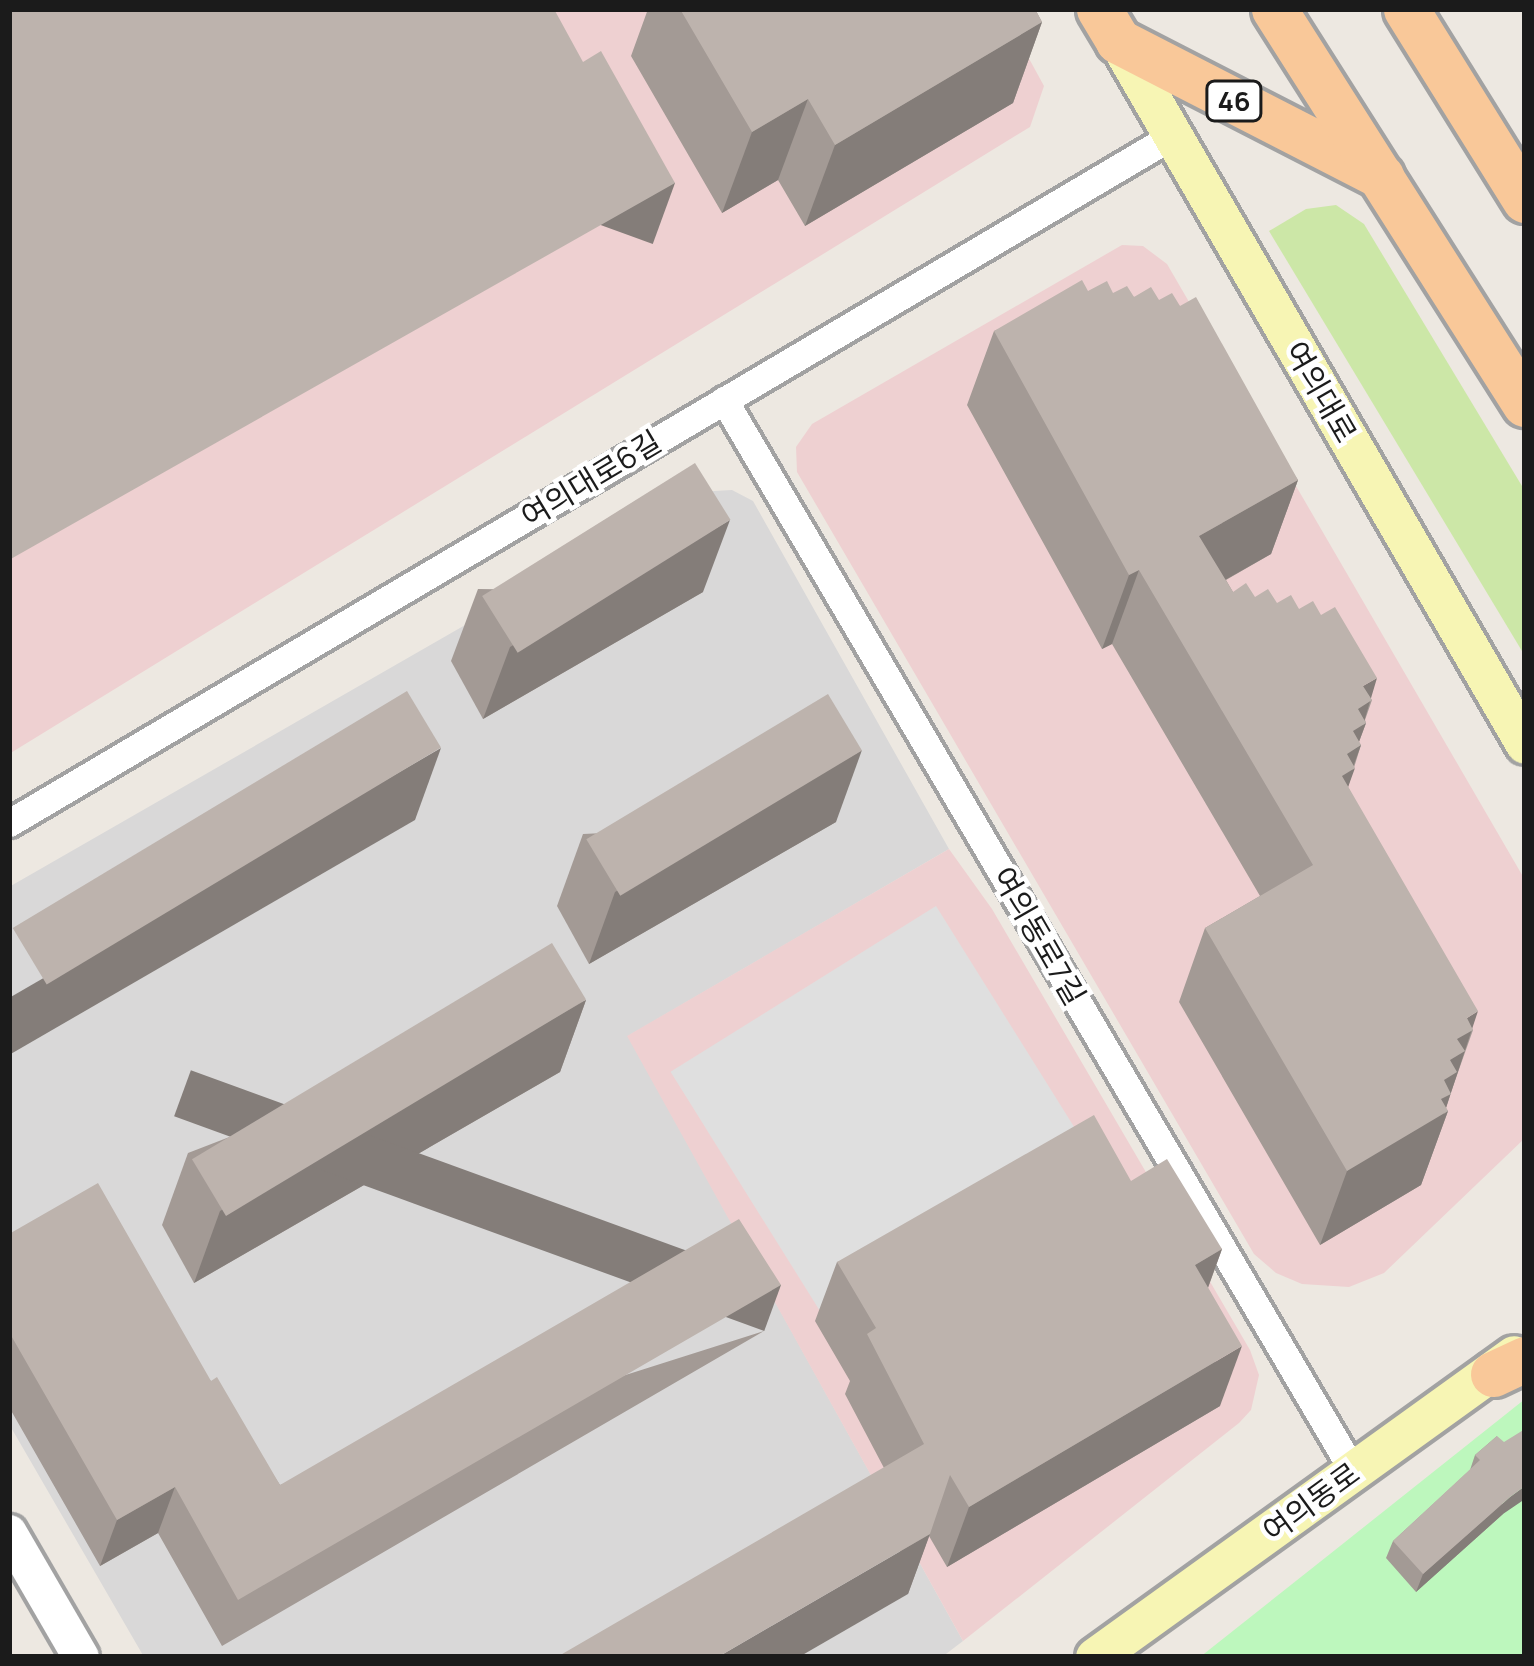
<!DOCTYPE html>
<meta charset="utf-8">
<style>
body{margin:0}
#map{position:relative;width:1534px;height:1666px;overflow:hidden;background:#ede8e1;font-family:Manrope,"Noto Sans KR",sans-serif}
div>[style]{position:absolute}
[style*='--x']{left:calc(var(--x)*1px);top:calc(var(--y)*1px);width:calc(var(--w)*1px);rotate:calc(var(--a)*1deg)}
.residential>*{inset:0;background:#d9d8d8}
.commercial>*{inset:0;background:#eed0d1}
.grass>*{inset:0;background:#cce7a7}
.park>*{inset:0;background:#bdf7bd}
.parking>*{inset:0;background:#dfdfdf;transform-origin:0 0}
.roads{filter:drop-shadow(3px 0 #a2a2a2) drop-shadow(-3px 0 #a2a2a2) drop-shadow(0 3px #a2a2a2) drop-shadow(0 -3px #a2a2a2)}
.minor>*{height:27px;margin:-13.5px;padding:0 13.5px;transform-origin:13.5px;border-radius:13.5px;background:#fff}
.tertiary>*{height:36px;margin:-18px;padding:0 18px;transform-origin:18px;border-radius:18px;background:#fff}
.secondary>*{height:39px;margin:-19.5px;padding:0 19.5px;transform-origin:19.5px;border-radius:19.5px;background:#f7f5b4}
.primary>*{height:45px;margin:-22.5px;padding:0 22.5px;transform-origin:22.5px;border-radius:22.5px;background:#f9c899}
.wall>*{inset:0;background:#a39a95}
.shaded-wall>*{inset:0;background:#847d79;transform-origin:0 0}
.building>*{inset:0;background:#bdb3ad;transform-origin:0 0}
span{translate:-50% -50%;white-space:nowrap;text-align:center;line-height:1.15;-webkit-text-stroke:9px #fff;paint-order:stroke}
.shield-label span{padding:3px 9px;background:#fff;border:3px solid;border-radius:9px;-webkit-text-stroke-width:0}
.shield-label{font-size:27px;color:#1b1b1b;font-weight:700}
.street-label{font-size:30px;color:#1b1b1b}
.frame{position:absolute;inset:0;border:12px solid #1b1b1b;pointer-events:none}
</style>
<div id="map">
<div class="residential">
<div style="clip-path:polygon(732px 490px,753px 501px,949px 849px,628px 1036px,963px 1641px,942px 1657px,144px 1657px,9px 1424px,9px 887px,697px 492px)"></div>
</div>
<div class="commercial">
<div style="clip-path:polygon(9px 9px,1002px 9px,1044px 86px,1030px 127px,9px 754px)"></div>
<div style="clip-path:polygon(1122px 245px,1143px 246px,1167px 264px,1525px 880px,1525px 1138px,1384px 1273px,1349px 1287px,1302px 1284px,1276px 1273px,1254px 1254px,797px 472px,796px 447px,812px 424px)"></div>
<div style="clip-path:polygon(949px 849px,992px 909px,1250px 1350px,1259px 1375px,1251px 1410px,1239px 1423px,963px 1641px,627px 1036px)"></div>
</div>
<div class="grass">
<div style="clip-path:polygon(1336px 205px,1364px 224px,1525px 491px,1525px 656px,1269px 231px,1306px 209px)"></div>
</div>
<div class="park">
<div style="clip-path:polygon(1525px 1399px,1525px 1657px,1200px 1657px,1330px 1554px)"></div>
</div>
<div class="parking">
<div style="left:936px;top:906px;width:284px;height:313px;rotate:58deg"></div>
</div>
<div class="roads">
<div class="minor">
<div style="--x:724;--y:400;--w:1242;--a:59.57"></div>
<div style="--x:9;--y:823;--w:1351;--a:-30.57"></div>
</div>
<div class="tertiary">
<div style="--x:9;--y:1533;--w:143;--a:59.9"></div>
</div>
<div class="secondary">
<div style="--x:1118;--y:41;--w:812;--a:59.93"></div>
<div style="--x:1095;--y:1657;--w:516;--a:-35.78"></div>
</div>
<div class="primary">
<div style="--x:1099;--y:9;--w:37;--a:59"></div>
<div style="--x:1118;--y:41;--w:296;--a:27.2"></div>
<div style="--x:1274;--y:9;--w:468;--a:57.6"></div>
<div style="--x:1406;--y:9;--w:225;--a:58.1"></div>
<div style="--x:1493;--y:1374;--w:35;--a:-25"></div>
</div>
</div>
<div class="wall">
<div style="clip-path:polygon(648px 9px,1035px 9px,1042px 22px,1013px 103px,805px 226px,778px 180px,722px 213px,631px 56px)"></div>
<div style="clip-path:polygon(1088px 291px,1159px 300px,1180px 306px,1298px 480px,1271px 554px,1226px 580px,1233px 592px,1299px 609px,1372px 700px,1365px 720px,1366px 723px,1359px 742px,1361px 745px,1348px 787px,1473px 1030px,1451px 1092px,1446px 1108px,1448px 1111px,1421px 1185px,1320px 1245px,1179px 1002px,1205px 928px,1260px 896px,1112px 644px,1102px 649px,967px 405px,994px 331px)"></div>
<div style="clip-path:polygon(478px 589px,703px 592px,483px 719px,451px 661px)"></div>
<div style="clip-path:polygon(836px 822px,589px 964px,557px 906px,583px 834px)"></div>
<div style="clip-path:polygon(586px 1000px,560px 1072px,194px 1283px,162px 1225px,188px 1153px)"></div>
<div style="clip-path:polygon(1131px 1181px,1222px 1249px,1208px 1288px,1220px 1406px,947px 1567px,929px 1536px,908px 1594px,884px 1468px,845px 1394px,850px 1381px,815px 1321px,837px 1262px)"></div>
<div style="clip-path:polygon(9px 1234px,211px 1381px,280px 1485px,764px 1331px,222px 1646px,158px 1533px,100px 1566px,9px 1407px)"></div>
<div style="clip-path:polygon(1497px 1436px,1503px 1514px,1416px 1592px,1386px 1558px,1393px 1541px,1470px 1470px,1475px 1455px)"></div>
</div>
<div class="shaded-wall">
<div style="clip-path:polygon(1042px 22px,1013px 103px,805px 226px,835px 145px)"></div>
<div style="clip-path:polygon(808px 99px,778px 180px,722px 213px,752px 132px)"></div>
<div style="left:675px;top:183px;width:65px;height:765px;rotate:110deg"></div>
<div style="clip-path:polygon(1298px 480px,1271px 554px,1172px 610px,1199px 536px)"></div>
<div style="clip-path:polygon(730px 520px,703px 592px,483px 719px,510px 647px)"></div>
<div style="clip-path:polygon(1139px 570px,1112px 644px,1102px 649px,1129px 575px)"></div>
<div style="clip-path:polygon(1377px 678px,1363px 725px,1366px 723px,1357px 747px,1361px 745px,1352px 770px,1355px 768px,1328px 842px,1335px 780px,1363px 686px)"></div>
<div style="clip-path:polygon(441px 748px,415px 820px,9px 1055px,9px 998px)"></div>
<div style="clip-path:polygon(862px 750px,836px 822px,589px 964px,615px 892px)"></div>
<div style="clip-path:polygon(586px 1000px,560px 1072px,194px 1283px,220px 1211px)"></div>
<div style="clip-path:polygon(1478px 1011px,1444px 1114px,1448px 1111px,1421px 1185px,1320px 1245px,1347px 1171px,1467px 1018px)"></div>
<div style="clip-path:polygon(1222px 1249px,1200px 1309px,1195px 1265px)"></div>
<div style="left:781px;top:1285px;width:49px;height:628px;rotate:110deg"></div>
<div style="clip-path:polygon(1242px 1346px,1220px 1406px,947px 1567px,969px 1507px)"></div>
<div style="clip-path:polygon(1525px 1486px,1525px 1499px,1503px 1514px,1416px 1592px,1423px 1574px,1510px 1497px)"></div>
<div style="clip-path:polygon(175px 1487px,158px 1533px,100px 1566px,117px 1520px)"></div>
<div style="clip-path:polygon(930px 1534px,908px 1594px,799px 1657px,718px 1657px)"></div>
</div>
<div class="building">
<div style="clip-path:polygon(9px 9px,554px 9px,583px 62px,601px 51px,675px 183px,9px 560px)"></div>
<div style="clip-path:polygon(680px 9px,1035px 9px,1042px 22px,835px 145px,808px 99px,752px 132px)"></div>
<div style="clip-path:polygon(1082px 280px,1088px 291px,1107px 281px,1113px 293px,1127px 286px,1134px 297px,1151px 287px,1159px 300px,1172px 293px,1180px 306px,1196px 297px,1298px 480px,1199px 536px,1233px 592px,1246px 583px,1255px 597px,1268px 589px,1277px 603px,1291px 595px,1299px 609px,1313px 601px,1321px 615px,1335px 607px,1377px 678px,1363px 686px,1372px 700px,1358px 709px,1366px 723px,1353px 731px,1361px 745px,1347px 754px,1355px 768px,1342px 776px,1478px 1011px,1467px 1018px,1473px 1030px,1457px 1039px,1465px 1051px,1450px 1060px,1457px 1072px,1444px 1080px,1451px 1094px,1441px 1099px,1448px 1111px,1347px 1171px,1205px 928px,1313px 865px,1139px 570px,1129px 575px,994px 331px)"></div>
<div style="left:695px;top:463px;width:67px;height:251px;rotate:58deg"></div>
<div style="left:407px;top:691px;width:66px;height:460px;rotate:59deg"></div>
<div style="left:828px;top:694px;width:66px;height:282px;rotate:59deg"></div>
<div style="left:552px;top:943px;width:66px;height:420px;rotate:59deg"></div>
<div style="clip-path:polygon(1094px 1115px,1131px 1181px,1167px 1159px,1222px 1249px,1195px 1265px,1242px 1346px,969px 1507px,950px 1475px,930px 1534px,718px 1657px,557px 1657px,924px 1444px,867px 1334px,876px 1328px,837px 1262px)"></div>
<div style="clip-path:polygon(98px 1183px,211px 1381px,217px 1377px,280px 1485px,739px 1219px,781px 1285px,238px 1600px,175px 1487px,117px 1520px,9px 1332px,9px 1234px)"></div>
<div style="clip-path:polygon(1525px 1429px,1525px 1486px,1510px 1497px,1423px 1574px,1393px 1541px,1480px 1460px,1475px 1455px,1497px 1436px,1504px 1442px)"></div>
</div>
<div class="shield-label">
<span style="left:1234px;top:101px">46</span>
</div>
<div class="street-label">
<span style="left:1321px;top:392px;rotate:60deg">여의대로</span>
<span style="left:591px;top:479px;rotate:-31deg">여의대로6길</span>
<span style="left:1039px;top:936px;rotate:60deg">여의동로7길</span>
<span style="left:1311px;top:1502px;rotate:-36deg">여의동로</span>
</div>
<div class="frame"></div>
</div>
